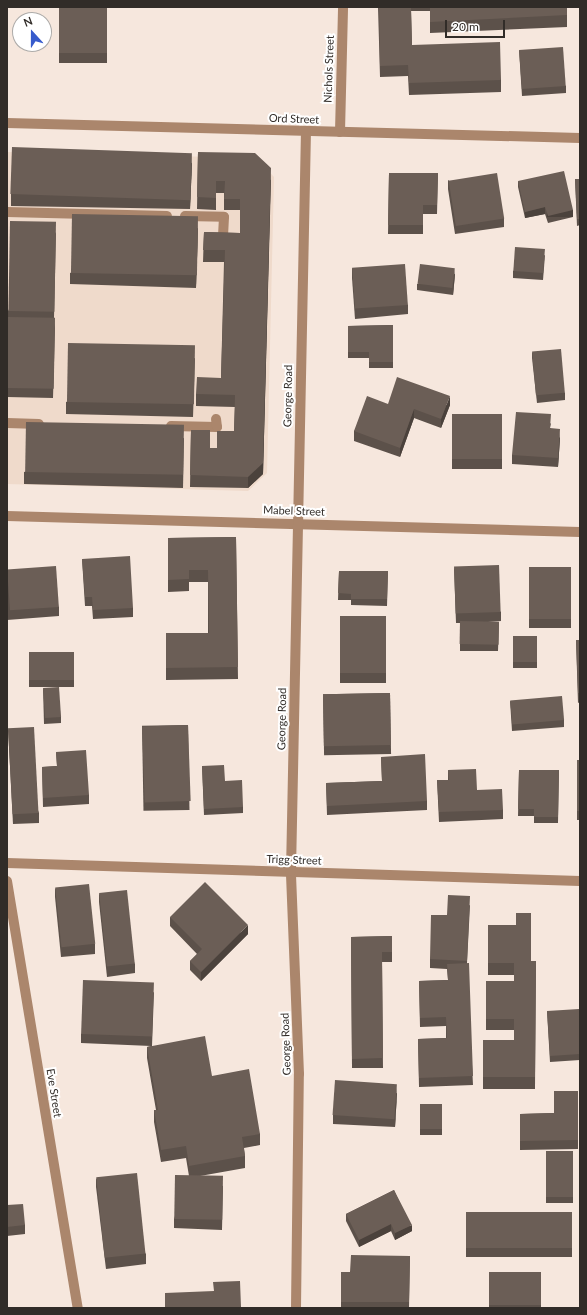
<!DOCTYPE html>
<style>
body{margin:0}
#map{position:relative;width:587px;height:1315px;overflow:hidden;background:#f6e7dd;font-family:Lato,sans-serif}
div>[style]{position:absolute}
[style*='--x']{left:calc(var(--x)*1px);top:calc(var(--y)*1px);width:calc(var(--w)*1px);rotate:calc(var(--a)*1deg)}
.built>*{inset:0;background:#efdacb}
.minor>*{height:10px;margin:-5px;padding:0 5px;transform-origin:5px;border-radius:5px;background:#ab866c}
.wall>*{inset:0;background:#5c514a;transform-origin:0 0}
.shaded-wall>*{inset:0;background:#4b423c;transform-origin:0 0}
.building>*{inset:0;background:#6b5e56;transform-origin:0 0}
span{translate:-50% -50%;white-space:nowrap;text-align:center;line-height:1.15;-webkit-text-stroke:4px #fff;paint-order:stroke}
.street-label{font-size:11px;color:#312c28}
.frame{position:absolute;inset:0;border:8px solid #312c28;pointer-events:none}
.north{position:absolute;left:12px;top:12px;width:40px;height:40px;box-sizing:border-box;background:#fff;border:1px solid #adaba9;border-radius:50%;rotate:339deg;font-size:11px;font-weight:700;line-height:16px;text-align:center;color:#312c28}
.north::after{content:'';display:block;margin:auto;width:14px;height:18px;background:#375bcc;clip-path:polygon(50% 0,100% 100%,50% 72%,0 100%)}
.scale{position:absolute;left:445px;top:20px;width:60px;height:18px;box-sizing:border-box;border:2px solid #312c28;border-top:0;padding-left:5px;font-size:12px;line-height:14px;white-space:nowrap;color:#312c28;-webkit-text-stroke:3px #fff;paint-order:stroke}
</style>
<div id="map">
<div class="built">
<div style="clip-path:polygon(7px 152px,257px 158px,274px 177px,267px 473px,248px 491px,7px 484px)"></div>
</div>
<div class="minor">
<div style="--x:7;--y:123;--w:573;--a:1.5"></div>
<div style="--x:340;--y:132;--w:125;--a:-88.6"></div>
<div style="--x:7;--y:212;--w:160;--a:1.4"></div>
<div style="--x:185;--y:216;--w:39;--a:1"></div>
<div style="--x:224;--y:217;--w:17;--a:93"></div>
<div style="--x:7;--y:423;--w:32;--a:2"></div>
<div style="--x:171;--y:426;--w:46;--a:1.2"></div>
<div style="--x:217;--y:427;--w:8;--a:-97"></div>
<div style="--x:7;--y:516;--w:573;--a:1.6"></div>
<div style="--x:7;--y:863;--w:573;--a:1.8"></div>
<div style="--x:7;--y:881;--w:433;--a:80.6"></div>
<div style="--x:296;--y:1308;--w:234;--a:-89.3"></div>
<div style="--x:299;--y:1074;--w:203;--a:-92.3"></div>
<div style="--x:291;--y:871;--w:740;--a:-88.84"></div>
</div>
<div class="wall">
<div style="left:59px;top:7px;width:48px;height:56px"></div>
<div style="clip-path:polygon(378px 7px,567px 7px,567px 27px,430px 33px,430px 11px,411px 11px,412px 45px,501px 80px,501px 92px,409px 95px,408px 76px,380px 77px)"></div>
<div style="clip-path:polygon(519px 50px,566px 86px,566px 93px,522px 96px)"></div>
<div style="clip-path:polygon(198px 152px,271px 180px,263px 474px,248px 488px,190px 487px,191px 430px,210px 448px,217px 448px,234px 431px,235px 407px,196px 406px,196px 394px,221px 378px,224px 262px,203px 262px,204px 232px,240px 233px,240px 210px,224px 210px,224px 193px,216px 193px,216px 210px,197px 209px)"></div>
<div style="clip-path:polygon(192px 163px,190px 209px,11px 206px,11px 194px)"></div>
<div style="clip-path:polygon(389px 173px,438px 173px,437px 214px,423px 214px,423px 234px,388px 234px)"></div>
<div style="clip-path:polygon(575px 179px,580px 179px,580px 225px,577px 226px)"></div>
<div style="clip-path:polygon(448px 180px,504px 218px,504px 227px,455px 234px,448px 189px)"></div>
<div style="clip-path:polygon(518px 181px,573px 217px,548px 223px,545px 214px,525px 218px,518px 187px)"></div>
<div style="clip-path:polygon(198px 228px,196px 288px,70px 284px,70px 273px)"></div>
<div style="clip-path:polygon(56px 232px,54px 318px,55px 328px,53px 398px,7px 397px,7px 362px,8px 320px,8px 311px)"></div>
<div style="clip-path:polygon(545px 255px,543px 280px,513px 278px,513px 271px)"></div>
<div style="clip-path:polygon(352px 268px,408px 305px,408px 314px,355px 319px,352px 278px)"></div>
<div style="clip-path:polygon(455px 274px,453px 295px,417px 290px,417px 284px)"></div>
<div style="clip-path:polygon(393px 325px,393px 368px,369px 368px,369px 358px,348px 358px,348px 326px)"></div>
<div style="clip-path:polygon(532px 352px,565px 393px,565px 400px,537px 403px,532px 358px)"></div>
<div style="clip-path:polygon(195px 358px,193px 417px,66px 414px,66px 402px)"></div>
<div style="clip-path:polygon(388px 404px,450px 405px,441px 428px,414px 418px,400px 457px,354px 441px,354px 431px)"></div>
<div style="left:502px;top:414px;width:55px;height:50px;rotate:90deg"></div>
<div style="clip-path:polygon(551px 423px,550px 428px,560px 438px,558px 467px,512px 464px,512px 455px)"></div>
<div style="clip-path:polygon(184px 438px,183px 488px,24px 484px,24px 472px)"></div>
<div style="clip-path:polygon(236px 537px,238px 679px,166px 680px,166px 633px,208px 633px,208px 582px,189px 582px,189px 591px,168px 592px,168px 538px)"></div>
<div style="clip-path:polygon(82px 559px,133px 608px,133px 617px,93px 619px,92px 606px,85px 606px)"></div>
<div style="left:529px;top:567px;width:42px;height:61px"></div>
<div style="clip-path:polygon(454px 568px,501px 612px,501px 621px,488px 622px,499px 622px,498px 651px,460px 651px,460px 623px,456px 623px)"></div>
<div style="clip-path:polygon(7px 570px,59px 607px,59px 616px,7px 620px)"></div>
<div style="clip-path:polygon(339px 571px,388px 571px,387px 606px,351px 605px,351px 600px,338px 600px)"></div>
<div style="left:340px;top:616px;width:46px;height:67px"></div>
<div style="left:513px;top:636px;width:24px;height:32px"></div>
<div style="clip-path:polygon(576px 640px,580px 640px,580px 702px,578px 703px)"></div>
<div style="left:29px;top:652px;width:45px;height:35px"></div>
<div style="clip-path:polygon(43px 688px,61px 717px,61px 723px,44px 724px)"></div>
<div style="left:390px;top:693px;width:61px;height:67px;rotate:89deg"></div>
<div style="clip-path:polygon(510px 701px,564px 720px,564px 727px,512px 731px)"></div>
<div style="left:188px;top:725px;width:85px;height:46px;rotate:89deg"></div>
<div style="clip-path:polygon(8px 728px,39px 813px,39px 823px,13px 824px)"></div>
<div style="clip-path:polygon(56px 752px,89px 795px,89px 804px,43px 807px,42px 767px,57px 766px)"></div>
<div style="clip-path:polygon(381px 757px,427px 801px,427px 810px,327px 815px,326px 783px,382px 781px)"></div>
<div style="left:577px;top:760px;width:3px;height:60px"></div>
<div style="clip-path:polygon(202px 766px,225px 781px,243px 807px,243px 813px,204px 815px)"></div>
<div style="clip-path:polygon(448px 770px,477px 790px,503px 810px,503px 819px,439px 822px,437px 780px,448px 780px)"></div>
<div style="clip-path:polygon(519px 770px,559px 770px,558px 823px,534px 823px,534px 816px,518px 816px)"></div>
<div style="clip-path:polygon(55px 888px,95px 944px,95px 954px,61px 957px,55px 897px)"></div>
<div style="clip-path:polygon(99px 893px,135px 964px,135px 973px,107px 977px,99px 902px)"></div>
<div style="clip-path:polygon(470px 905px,467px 963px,473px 1085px,419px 1087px,418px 1039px,446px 1038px,446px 1026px,420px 1027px,419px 981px,448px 980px,447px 969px,430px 968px,430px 959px,447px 915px)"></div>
<div style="clip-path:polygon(170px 917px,248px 934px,201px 981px,190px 970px,190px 961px,197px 954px,170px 926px)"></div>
<div style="clip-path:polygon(488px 925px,531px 961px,536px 961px,535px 1089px,483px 1089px,483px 1040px,514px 1040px,514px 1030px,486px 1030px,486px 981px,514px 981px,514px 975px,488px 975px)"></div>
<div style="clip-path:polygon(392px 936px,392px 962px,382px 962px,383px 1068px,352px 1068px,351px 937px)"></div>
<div style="clip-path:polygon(154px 992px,152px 1046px,212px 1076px,260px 1134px,260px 1145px,244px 1148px,245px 1156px,245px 1168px,200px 1176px,223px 1186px,222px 1230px,174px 1228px,174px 1219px,189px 1176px,186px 1158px,161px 1162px,154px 1122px,154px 1110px,156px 1110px,147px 1058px,147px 1047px,151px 1046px,81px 1043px,81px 1034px)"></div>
<div style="clip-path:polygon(547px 1011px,580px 1030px,580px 1060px,550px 1062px)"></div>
<div style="clip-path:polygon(578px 1091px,578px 1149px,520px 1150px,520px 1114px,554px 1113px)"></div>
<div style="clip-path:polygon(397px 1093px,395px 1127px,333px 1124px,333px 1115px)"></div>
<div style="left:420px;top:1104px;width:22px;height:31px"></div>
<div style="left:546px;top:1151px;width:27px;height:52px"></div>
<div style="clip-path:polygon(96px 1178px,146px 1254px,146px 1264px,106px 1269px,96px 1187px)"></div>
<div style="clip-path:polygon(394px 1190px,412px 1231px,395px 1240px,391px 1231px,359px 1247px,346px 1221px,346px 1214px)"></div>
<div style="clip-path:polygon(7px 1205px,25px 1225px,25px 1234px,7px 1236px)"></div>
<div style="left:572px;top:1212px;width:45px;height:106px;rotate:90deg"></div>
<div style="clip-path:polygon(410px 1256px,409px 1308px,341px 1308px,341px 1272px,350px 1272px)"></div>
<div style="left:489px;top:1272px;width:52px;height:36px"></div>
</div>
<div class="shaded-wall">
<div style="clip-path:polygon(192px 152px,192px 163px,190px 209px,190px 197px)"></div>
<div style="clip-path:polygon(271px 168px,263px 474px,248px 488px,248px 477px)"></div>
<div style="clip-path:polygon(545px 207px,545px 214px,525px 218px,525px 212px)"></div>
<div style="left:573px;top:210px;width:7px;height:26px;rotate:90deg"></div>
<div style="clip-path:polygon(198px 216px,198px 228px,196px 288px,196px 276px)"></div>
<div style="clip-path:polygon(455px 268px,455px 274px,453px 295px,453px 289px)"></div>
<div style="clip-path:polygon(450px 396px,450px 405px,441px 428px,441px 419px)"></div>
<div style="clip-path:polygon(414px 409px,414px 418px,400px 457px,400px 448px)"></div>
<div style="clip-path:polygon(560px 429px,560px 438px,558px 467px,558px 458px)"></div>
<div style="clip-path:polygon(248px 925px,248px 934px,201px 981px,201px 972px)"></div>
<div style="clip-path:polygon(397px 1084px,397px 1093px,395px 1127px,395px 1118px)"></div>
<div style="clip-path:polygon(391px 1224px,391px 1231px,359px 1247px,359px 1240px)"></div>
<div style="clip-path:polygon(412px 1225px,412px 1231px,395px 1240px,395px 1233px)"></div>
</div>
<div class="building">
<div style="left:59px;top:7px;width:48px;height:46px"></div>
<div style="clip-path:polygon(379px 7px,411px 7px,412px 45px,500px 42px,501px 80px,409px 83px,408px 65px,380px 66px)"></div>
<div style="clip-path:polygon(430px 7px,567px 7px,567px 15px,430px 22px)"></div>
<div style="left:563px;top:47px;width:39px;height:44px;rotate:86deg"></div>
<div style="left:12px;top:147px;width:180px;height:47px;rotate:2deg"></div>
<div style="clip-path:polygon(198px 152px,255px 153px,271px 168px,263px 463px,248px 477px,190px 475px,191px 430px,210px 430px,210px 448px,217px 448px,217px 431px,234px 431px,235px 395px,196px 394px,197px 377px,221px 378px,225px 250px,203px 250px,204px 232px,240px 233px,240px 199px,224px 199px,225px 181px,216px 181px,216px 198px,197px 197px)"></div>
<div style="clip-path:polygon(564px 171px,573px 210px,548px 216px,545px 207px,525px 212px,518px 181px)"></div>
<div style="clip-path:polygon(389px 173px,438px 173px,437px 205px,423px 205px,423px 225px,388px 225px)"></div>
<div style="left:497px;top:173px;width:46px;height:49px;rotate:81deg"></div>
<div style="clip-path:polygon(575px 179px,580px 179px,580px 219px,577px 219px)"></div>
<div style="left:72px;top:214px;width:126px;height:59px;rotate:1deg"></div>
<div style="left:10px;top:221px;width:46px;height:90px;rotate:1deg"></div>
<div style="left:515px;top:247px;width:30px;height:24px;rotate:4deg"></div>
<div style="left:405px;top:264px;width:41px;height:53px;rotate:86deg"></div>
<div style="left:420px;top:264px;width:35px;height:20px;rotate:7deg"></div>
<div style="left:8px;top:317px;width:47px;height:71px;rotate:1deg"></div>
<div style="clip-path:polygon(393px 325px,393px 362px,369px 362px,369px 352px,348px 352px,348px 326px)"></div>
<div style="left:68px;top:343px;width:127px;height:59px;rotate:1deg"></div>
<div style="left:561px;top:349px;width:44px;height:29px;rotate:85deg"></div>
<div style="clip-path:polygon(397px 377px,450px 396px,441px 419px,414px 409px,400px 448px,354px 431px,367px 396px,388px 404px)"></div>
<div style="clip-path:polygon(516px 412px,551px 414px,550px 428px,560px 429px,558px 458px,512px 455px)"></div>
<div style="left:502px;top:414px;width:45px;height:50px;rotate:90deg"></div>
<div style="left:26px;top:422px;width:158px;height:50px;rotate:1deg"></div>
<div style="clip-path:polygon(236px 537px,238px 667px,166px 668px,166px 633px,209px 633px,208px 570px,189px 570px,189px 579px,168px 580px,168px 538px)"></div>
<div style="clip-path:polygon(130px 556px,133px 608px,93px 610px,92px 597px,85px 597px,82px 559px)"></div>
<div style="left:499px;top:565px;width:47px;height:45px;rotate:88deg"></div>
<div style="left:56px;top:566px;width:41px;height:49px;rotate:86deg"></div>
<div style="left:529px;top:567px;width:42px;height:52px"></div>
<div style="clip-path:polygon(339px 571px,388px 571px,387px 599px,351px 599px,351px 594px,338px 593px)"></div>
<div style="left:340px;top:616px;width:46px;height:57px"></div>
<div style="left:460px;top:621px;width:39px;height:23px;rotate:1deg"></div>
<div style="left:513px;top:636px;width:24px;height:26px"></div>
<div style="clip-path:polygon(576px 640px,580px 640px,580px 693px,578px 693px)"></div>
<div style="left:29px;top:652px;width:45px;height:28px"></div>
<div style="left:59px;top:687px;width:30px;height:16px;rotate:86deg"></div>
<div style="left:390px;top:693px;width:52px;height:67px;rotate:89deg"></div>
<div style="left:562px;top:696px;width:24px;height:52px;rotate:85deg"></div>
<div style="left:188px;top:725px;width:76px;height:46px;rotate:88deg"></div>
<div style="left:34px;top:727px;width:86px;height:26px;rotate:87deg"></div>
<div style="clip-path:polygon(86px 750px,89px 795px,43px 798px,42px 767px,57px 766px,56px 752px)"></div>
<div style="clip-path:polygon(425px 754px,427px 801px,327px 806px,326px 783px,382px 781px,381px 757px)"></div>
<div style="left:577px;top:760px;width:3px;height:51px"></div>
<div style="clip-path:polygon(224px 765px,225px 781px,242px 780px,243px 807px,204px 809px,202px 766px)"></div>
<div style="clip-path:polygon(476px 769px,477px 790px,502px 789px,503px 810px,439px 812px,437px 780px,449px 780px,448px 770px)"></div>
<div style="clip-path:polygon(519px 770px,559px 770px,558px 817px,534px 817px,534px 809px,518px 809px)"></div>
<div style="clip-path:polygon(205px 882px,248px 925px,201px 972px,190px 961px,202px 949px,170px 917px)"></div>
<div style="left:89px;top:884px;width:60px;height:34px;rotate:84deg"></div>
<div style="left:127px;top:890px;width:74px;height:28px;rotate:84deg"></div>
<div style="clip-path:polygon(448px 895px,470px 896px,467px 961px,430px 959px,431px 915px,447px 915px)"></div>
<div style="clip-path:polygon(516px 913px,531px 913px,531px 961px,536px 961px,535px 1077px,483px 1077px,483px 1040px,514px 1040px,514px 1019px,486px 1019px,486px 981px,514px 981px,514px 963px,488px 963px,488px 925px,516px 925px)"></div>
<div style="clip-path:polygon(392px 936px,392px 952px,382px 952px,383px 1058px,352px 1059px,351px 937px)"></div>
<div style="clip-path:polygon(469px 963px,473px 1076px,419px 1078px,418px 1039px,447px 1038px,446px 1017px,420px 1018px,419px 981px,448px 980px,447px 964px)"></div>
<div style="left:83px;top:980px;width:71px;height:54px;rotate:2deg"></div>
<div style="clip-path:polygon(579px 1009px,580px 1030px,580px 1054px,550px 1056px,547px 1011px)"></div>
<div style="clip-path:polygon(205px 1036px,212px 1076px,249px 1069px,260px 1134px,242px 1137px,245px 1156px,189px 1166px,186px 1146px,161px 1150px,154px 1110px,158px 1110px,147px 1047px)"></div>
<div style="left:335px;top:1080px;width:62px;height:35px;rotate:4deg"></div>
<div style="clip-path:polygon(554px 1091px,578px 1091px,578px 1140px,520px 1141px,520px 1114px,554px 1113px)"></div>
<div style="left:420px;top:1104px;width:22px;height:25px"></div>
<div style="left:546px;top:1151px;width:27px;height:46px"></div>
<div style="left:137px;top:1173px;width:81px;height:41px;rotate:84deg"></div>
<div style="left:175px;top:1175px;width:48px;height:44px;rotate:1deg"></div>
<div style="clip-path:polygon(394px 1190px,412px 1225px,395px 1233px,391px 1224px,359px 1240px,346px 1214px)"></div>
<div style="clip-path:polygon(23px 1204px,25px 1225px,7px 1227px,7px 1205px)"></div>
<div style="left:572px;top:1212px;width:36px;height:106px;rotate:90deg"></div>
<div style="clip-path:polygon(351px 1255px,410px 1256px,409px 1302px,341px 1302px,341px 1272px,350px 1272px)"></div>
<div style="left:489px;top:1272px;width:52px;height:33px"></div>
<div style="clip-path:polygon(240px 1281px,241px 1307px,244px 1307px,244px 1308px,165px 1308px,165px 1293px,214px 1291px,213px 1282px)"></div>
</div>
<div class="street-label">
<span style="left:329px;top:69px;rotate:-88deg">Nichols Street</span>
<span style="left:294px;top:119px;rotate:2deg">Ord Street</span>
<span style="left:288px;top:396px;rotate:-89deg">George Road</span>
<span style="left:294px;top:511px;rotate:2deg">Mabel Street</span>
<span style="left:282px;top:719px;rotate:-89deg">George Road</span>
<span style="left:294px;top:860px;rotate:2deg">Trigg Street</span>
<span style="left:286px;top:1044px;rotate:-92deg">George Road</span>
<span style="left:54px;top:1093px;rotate:81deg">Eve Street</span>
</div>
<div class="frame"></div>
<div class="north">N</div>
<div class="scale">20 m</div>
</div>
